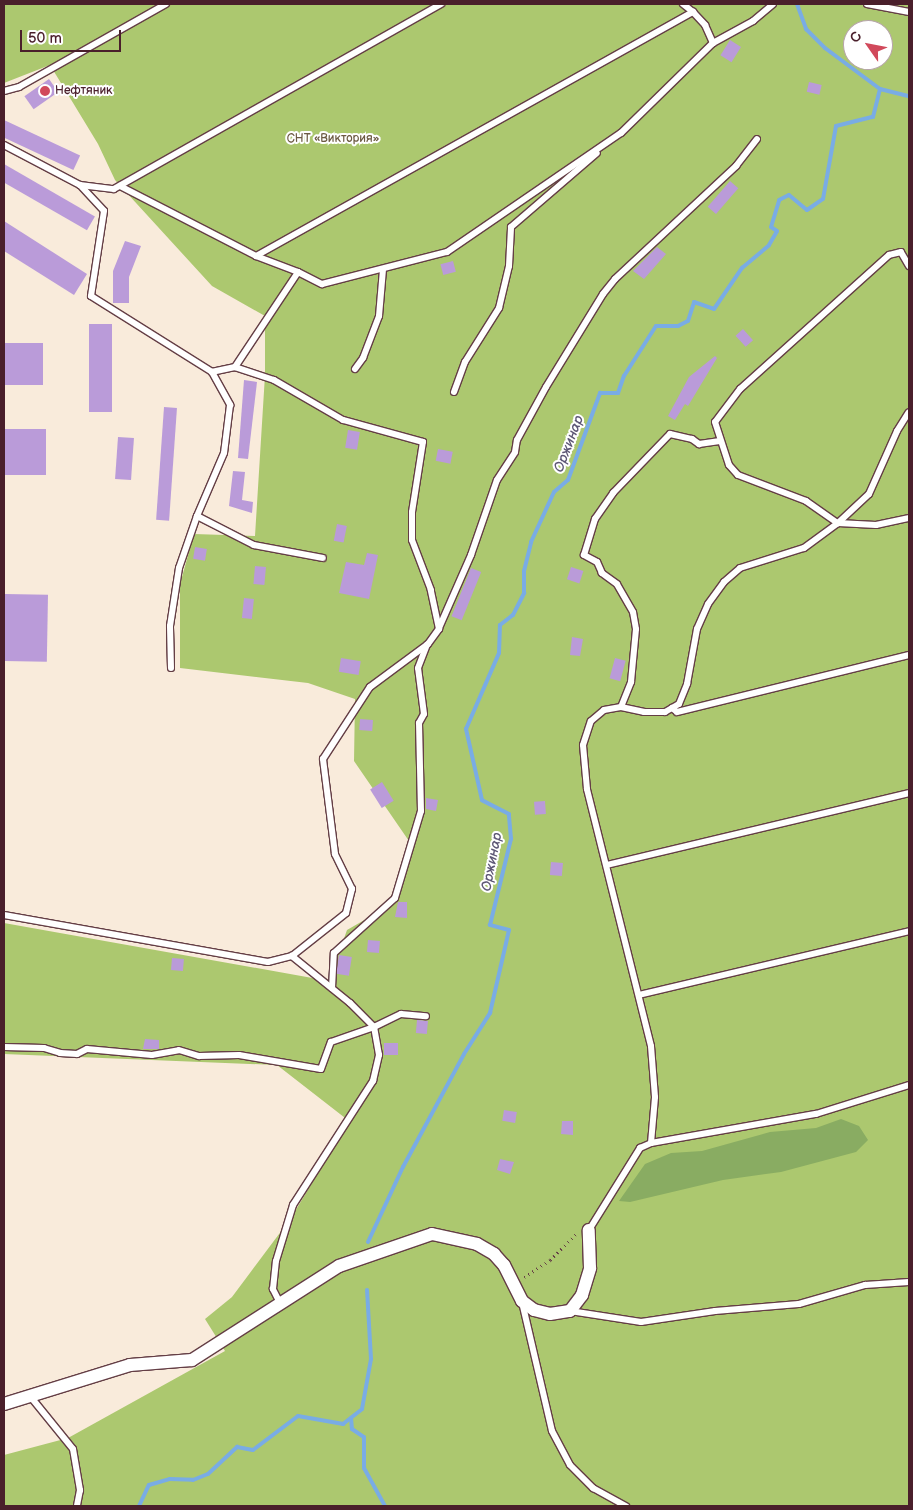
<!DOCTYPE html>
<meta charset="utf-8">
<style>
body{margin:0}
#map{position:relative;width:913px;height:1510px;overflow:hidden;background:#f9ebdb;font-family:"Balsamiq Sans",sans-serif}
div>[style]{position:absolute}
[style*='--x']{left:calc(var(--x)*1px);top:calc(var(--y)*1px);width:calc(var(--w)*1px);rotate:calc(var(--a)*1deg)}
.green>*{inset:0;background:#acc86f}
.forest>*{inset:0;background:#89ac62}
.stream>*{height:4px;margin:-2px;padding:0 2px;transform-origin:2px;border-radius:2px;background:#79ace5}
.building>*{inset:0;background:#ba9bd9;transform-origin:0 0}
.path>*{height:2.5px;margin-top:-1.25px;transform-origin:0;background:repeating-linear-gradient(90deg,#643e45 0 1px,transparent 0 5px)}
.roads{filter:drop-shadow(1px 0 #643e45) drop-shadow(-1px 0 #643e45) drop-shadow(0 1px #643e45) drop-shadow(0 -1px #643e45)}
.service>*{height:6px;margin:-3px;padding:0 3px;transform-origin:3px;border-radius:3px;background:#fff}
.minor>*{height:12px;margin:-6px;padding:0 6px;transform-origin:6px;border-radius:6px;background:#fff}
.dots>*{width:14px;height:14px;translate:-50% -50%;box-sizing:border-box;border:2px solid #fff;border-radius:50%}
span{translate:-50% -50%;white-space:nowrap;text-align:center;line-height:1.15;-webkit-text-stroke:4px #fff;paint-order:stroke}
.poi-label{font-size:12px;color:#4a1f2b}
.left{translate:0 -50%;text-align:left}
.park-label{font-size:12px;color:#6c5a43}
.water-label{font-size:14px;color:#5d5775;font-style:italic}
.frame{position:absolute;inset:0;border:5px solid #4a1f2b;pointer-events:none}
.north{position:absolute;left:843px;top:20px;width:50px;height:50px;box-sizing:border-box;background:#fff;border:1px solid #b7a5aa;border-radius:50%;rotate:303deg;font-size:14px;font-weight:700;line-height:20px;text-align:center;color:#4a1f2b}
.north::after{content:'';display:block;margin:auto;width:18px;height:22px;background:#d1495b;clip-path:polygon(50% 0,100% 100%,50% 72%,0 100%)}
.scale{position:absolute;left:20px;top:30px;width:101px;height:22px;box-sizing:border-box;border:2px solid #4a1f2b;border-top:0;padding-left:6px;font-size:15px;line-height:18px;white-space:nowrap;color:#4a1f2b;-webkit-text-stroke:4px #fff;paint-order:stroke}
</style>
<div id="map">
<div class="green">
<div style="clip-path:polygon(evenodd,4px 4px,909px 4px,909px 1506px,4px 1506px,4px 1455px,68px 1438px,225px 1351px,205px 1319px,232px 1297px,291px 1218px,349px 1121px,277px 1065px,4px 1054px,4px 923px,329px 981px,347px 930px,387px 907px,411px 844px,354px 761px,355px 699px,308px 683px,180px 668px,180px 584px,194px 534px,255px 536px,265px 375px,265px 316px,212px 286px,115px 180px,98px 144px,50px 65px,4px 83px,4px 4px,853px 30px,883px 30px,883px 60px,853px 60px,853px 30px)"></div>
</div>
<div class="forest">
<div style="clip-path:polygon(841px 1119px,859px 1126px,868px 1140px,856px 1152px,781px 1172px,723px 1180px,630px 1202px,619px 1201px,645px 1164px,671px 1153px,702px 1151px,770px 1132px,816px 1128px)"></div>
</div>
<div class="stream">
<div style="--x:797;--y:4;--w:27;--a:70"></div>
<div style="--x:806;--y:29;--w:27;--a:45"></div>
<div style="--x:825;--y:48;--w:69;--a:36.7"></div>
<div style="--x:368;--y:1242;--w:83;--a:-65"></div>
<div style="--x:403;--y:1167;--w:128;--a:-61.6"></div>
<div style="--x:464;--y:1054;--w:49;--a:-57.6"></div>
<div style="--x:490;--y:1013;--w:85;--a:-77.1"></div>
<div style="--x:509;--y:930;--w:20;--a:-165"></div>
<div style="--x:490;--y:925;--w:89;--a:-76.3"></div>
<div style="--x:511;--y:839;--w:25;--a:-95"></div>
<div style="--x:509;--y:814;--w:30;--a:-153"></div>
<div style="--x:482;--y:800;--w:73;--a:-102.7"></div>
<div style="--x:466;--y:729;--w:83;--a:-66.5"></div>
<div style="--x:499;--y:653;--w:28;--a:-88"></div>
<div style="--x:500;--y:625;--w:16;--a:-38"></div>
<div style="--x:513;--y:615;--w:25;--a:-63"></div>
<div style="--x:524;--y:593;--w:22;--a:-90"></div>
<div style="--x:524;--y:571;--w:30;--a:-76"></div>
<div style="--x:531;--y:542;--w:55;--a:-65.3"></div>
<div style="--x:554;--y:492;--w:18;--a:-41"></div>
<div style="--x:568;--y:480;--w:93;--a:-69.8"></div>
<div style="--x:600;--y:393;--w:18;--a:0"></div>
<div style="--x:618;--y:393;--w:18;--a:-71"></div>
<div style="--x:624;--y:376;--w:59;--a:-57.4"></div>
<div style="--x:656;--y:326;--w:22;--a:0"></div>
<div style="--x:678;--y:326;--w:11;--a:-27"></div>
<div style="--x:688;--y:321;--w:20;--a:-72"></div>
<div style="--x:694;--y:302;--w:21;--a:19"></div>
<div style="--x:714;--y:309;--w:50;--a:-55.7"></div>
<div style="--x:742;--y:268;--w:35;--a:-40"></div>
<div style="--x:769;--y:245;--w:16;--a:-60"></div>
<div style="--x:777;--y:231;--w:7;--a:-146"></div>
<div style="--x:771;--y:227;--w:28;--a:-73"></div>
<div style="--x:779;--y:200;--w:11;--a:-27"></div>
<div style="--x:789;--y:195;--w:23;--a:40"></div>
<div style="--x:807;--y:210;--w:19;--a:-35"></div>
<div style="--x:823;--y:199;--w:74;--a:-79.9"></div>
<div style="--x:836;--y:126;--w:38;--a:-14"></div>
<div style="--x:873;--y:117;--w:29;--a:-76"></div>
<div style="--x:880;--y:89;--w:30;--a:14"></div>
<div style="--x:351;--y:1418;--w:11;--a:85"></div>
<div style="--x:352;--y:1429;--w:14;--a:34"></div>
<div style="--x:364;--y:1437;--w:31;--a:90"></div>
<div style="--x:364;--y:1468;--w:43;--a:61.1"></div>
<div style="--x:139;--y:1506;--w:23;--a:-65"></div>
<div style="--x:149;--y:1485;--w:22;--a:-16"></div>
<div style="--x:170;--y:1479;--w:23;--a:2"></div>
<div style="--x:193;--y:1480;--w:16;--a:-22"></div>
<div style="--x:208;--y:1474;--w:40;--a:-43"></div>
<div style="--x:237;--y:1447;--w:16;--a:11"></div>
<div style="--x:253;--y:1450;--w:56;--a:-37.1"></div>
<div style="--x:298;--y:1416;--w:46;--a:10.1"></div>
<div style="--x:343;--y:1424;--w:24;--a:-38"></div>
<div style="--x:362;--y:1409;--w:51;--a:-79.8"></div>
<div style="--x:371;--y:1359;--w:69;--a:-93.3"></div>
</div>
<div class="building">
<div style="left:730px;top:40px;width:13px;height:18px;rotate:32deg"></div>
<div style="left:49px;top:79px;width:16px;height:30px;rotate:55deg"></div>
<div style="left:809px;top:82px;width:13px;height:10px;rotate:13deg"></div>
<div style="left:4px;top:120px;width:84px;height:16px;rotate:25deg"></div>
<div style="left:4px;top:164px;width:105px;height:16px;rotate:30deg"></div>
<div style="left:730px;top:181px;width:11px;height:34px;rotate:41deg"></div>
<div style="clip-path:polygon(4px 221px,87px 274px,74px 295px,4px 251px)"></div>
<div style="clip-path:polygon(125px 241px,141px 246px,129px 277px,129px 303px,113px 303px,113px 271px)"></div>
<div style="clip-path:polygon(657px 247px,666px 254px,644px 279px,633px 271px)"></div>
<div style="left:453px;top:261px;width:11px;height:13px;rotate:75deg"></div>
<div style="left:89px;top:324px;width:23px;height:88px"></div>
<div style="left:743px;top:329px;width:15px;height:10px;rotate:48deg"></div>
<div style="left:43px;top:343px;width:42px;height:39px;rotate:90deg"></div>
<div style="clip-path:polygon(715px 356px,717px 358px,688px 406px,685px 404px,675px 420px,668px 416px,689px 377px)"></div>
<div style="clip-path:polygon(244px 380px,257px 382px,248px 459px,238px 458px)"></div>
<div style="left:164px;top:407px;width:13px;height:113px;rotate:4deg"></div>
<div style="left:4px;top:429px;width:42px;height:46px"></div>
<div style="left:348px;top:430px;width:12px;height:18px;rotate:9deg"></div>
<div style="left:118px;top:437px;width:16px;height:42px;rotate:4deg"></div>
<div style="left:438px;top:449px;width:15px;height:12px;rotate:11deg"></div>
<div style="clip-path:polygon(233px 471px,245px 472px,242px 500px,253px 502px,252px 513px,229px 506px)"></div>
<div style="left:337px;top:524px;width:10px;height:17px;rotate:11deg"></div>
<div style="left:195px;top:547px;width:12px;height:12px;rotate:9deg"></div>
<div style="clip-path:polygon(367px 553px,378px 555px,369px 599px,339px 593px,346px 562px,364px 565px)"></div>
<div style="left:255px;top:566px;width:11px;height:18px;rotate:5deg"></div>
<div style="left:571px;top:567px;width:13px;height:13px;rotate:18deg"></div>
<div style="left:471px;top:568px;width:11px;height:52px;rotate:22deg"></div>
<div style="left:5px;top:594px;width:43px;height:67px;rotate:1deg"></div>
<div style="left:244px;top:598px;width:10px;height:20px;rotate:6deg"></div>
<div style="clip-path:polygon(572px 637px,583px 639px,580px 656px,570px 655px)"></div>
<div style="left:341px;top:658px;width:20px;height:14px;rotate:9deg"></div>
<div style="left:615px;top:658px;width:11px;height:21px;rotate:15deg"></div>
<div style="left:360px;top:719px;width:13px;height:11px;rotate:4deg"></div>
<div style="left:382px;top:782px;width:22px;height:14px;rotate:58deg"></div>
<div style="clip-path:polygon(426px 798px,438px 800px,436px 811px,426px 809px)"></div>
<div style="left:545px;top:801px;width:13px;height:11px;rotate:86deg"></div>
<div style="left:551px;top:862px;width:12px;height:13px;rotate:5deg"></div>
<div style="clip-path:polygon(398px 902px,407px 902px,407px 918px,395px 917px)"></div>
<div style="left:368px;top:940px;width:12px;height:12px;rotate:5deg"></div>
<div style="left:339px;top:955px;width:13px;height:19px;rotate:9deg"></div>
<div style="left:172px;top:958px;width:12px;height:12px;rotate:5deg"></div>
<div style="left:417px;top:1020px;width:11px;height:13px;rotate:5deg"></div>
<div style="clip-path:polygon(145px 1039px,159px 1040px,159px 1049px,143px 1049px)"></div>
<div style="left:384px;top:1043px;width:14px;height:12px"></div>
<div style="left:504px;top:1110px;width:13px;height:11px;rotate:9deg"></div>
<div style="clip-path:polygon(562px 1121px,573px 1121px,573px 1135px,561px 1134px)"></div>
<div style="clip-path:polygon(500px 1159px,514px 1162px,510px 1174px,497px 1170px)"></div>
</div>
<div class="path">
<div style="--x:524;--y:1277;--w:31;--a:-33"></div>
<div style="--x:550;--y:1260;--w:38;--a:-45"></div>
</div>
<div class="roads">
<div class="service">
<div style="--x:867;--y:4;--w:43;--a:10.8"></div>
<div style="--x:693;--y:12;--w:18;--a:47"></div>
<div style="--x:705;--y:25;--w:20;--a:66"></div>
<div style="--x:4;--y:91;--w:16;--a:-15"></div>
<div style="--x:19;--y:87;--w:169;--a:-29.5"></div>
<div style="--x:4;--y:145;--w:86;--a:27.8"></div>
<div style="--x:80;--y:185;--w:35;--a:47"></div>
<div style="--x:104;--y:211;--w:86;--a:98.7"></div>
<div style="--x:91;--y:296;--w:143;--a:32.1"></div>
<div style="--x:212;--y:372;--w:38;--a:61"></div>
<div style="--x:230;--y:405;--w:48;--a:97.1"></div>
<div style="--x:224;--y:453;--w:69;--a:113.2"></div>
<div style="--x:197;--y:516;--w:64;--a:27"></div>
<div style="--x:254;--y:545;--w:70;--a:10.7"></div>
<div style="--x:80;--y:185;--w:34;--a:7"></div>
<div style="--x:114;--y:189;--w:376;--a:-29.5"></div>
<div style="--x:120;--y:186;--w:153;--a:27.2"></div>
<div style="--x:256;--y:256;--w:501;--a:-29.18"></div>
<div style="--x:693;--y:12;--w:13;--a:-141"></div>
<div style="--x:256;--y:256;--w:45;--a:20.9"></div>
<div style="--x:909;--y:266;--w:16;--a:-120"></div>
<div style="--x:901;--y:252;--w:12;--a:166"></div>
<div style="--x:889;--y:255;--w:200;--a:138"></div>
<div style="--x:740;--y:389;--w:41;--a:127.1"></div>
<div style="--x:715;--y:422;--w:45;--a:72"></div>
<div style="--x:729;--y:465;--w:13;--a:48"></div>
<div style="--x:738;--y:475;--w:73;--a:20.9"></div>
<div style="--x:806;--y:501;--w:39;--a:35"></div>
<div style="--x:838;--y:523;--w:38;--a:3"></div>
<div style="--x:876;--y:525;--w:34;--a:-12"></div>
<div style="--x:235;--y:367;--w:114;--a:-56.4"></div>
<div style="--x:298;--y:272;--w:27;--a:27"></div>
<div style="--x:322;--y:284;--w:129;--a:-14.4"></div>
<div style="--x:447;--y:252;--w:211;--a:-34.4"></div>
<div style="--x:621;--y:133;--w:129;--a:-44.4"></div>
<div style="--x:713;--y:43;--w:46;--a:-28.8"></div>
<div style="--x:753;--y:21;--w:26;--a:-40"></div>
<div style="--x:355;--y:369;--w:14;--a:-54"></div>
<div style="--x:363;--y:358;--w:45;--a:-69.1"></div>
<div style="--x:379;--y:316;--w:47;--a:-85.1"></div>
<div style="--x:454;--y:392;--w:32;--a:-70"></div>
<div style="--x:465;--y:362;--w:64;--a:-57.8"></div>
<div style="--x:499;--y:308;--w:43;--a:-76.6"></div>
<div style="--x:509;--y:266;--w:39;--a:-87"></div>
<div style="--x:511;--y:227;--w:113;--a:-40.7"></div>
<div style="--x:439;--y:628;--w:80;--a:-66.3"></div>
<div style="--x:471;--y:555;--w:79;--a:-70.9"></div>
<div style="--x:497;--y:480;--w:33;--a:-57"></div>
<div style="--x:515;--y:452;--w:12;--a:-81"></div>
<div style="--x:517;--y:440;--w:60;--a:-61.3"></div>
<div style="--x:546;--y:387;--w:109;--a:-58.5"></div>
<div style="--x:603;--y:294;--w:19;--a:-51"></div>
<div style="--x:615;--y:279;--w:166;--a:-43"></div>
<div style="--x:736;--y:166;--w:34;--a:-52"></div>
<div style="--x:171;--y:668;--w:42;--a:-91.4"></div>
<div style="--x:170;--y:626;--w:59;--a:-81.2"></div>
<div style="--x:179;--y:568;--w:55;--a:-70.9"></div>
<div style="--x:621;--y:707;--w:27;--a:-68"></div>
<div style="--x:631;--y:682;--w:53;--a:-84.6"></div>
<div style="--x:636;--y:629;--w:17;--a:-100"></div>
<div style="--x:633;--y:612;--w:32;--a:-120"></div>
<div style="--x:617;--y:584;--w:19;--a:-144"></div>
<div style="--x:602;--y:573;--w:12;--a:-114"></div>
<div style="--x:597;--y:562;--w:15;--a:-152"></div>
<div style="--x:584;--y:555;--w:38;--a:-73"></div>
<div style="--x:595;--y:519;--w:32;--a:-55"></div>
<div style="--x:613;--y:493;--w:82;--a:-46"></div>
<div style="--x:670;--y:434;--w:23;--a:13"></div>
<div style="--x:692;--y:439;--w:9;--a:36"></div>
<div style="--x:699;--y:444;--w:21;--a:-8"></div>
<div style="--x:672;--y:708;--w:6;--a:39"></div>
<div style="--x:677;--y:712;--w:239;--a:-13.8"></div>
<div style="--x:607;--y:865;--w:310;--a:-13.4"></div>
<div style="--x:4;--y:915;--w:268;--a:10.1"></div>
<div style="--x:268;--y:962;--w:25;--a:-14"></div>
<div style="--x:292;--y:956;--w:69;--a:-38.5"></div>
<div style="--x:346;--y:913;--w:25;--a:-76"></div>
<div style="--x:352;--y:889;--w:39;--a:-116"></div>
<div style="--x:335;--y:854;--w:96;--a:-97.2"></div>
<div style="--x:323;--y:759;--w:86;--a:-56.9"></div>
<div style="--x:370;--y:687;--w:72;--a:-36.6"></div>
<div style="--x:428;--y:644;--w:19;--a:-54"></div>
<div style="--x:439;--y:629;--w:40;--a:-102"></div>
<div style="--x:431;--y:590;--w:53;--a:-110.8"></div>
<div style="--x:412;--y:540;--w:28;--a:-90"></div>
<div style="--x:412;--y:512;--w:71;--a:-81.1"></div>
<div style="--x:423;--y:442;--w:83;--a:-164.6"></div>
<div style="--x:343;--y:420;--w:80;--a:-149.9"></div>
<div style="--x:274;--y:380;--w:41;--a:-161.6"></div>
<div style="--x:235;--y:367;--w:24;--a:168"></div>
<div style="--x:332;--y:988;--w:35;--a:-87"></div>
<div style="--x:334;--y:953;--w:82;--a:-42"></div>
<div style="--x:395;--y:898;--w:91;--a:-73.4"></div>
<div style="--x:421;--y:811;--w:88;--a:-91.3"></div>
<div style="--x:419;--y:723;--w:10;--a:-61"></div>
<div style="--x:424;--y:714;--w:46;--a:-97.4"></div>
<div style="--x:418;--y:668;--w:25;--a:-69"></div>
<div style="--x:639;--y:995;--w:277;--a:-13.3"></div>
<div style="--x:4;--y:1047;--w:40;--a:1.4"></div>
<div style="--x:44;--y:1048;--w:17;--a:17"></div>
<div style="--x:60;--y:1053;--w:17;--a:3"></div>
<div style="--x:77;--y:1054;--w:11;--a:-27"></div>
<div style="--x:87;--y:1049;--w:65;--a:5.3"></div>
<div style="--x:152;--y:1055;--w:27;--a:-10"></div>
<div style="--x:179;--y:1050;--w:21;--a:17"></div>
<div style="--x:199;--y:1056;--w:40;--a:-1.4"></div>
<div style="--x:239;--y:1055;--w:83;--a:9.7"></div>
<div style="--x:321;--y:1069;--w:29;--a:-70"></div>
<div style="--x:331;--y:1042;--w:46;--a:-19.2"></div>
<div style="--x:374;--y:1027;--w:30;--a:-26"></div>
<div style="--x:401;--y:1014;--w:25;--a:5"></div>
<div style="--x:651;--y:1143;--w:168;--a:-10"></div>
<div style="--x:816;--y:1114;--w:97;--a:-17.3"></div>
<div style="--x:589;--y:1230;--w:97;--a:-58.1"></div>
<div style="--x:640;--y:1148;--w:12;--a:-24"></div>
<div style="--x:651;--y:1143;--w:46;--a:-85"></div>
<div style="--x:655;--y:1097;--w:51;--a:-94.5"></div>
<div style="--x:651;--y:1046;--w:265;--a:-104"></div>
<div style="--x:587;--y:789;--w:44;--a:-95.2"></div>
<div style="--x:583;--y:745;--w:25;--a:-72"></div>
<div style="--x:591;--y:721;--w:17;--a:-40"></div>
<div style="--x:604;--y:710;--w:17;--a:-10"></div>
<div style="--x:621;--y:707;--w:24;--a:12"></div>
<div style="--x:644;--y:712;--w:21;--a:0"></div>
<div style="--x:665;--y:712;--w:16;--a:-30"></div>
<div style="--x:679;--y:704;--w:22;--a:-68"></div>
<div style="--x:687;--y:684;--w:56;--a:-79.7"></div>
<div style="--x:697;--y:629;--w:27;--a:-66"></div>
<div style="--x:708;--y:604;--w:27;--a:-54"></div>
<div style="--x:724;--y:582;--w:21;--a:-41"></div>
<div style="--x:740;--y:568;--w:67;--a:-17.4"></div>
<div style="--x:804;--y:548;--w:42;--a:-36.3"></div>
<div style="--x:838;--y:523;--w:42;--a:-43.1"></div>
<div style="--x:869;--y:494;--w:69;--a:-66"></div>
<div style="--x:897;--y:431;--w:22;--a:-58"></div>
<div style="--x:522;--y:1302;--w:132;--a:76.9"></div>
<div style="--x:552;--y:1431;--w:38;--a:62"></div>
<div style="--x:570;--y:1465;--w:33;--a:45"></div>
<div style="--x:593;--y:1488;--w:38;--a:29"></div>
<div style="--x:280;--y:1303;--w:16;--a:-117"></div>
<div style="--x:273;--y:1289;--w:28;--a:-84"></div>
<div style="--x:276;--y:1261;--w:59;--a:-73.1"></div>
<div style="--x:293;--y:1205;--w:148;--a:-57.2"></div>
<div style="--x:373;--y:1081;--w:27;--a:-77"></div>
<div style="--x:379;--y:1055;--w:28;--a:-100"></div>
<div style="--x:374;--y:1027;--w:34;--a:-135"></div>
<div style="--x:350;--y:1003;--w:75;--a:-141"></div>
<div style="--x:570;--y:1311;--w:72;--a:8.8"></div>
<div style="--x:641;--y:1322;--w:75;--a:-8.5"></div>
<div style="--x:715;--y:1311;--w:84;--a:-4.8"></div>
<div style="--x:799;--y:1304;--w:69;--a:-16.1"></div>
<div style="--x:865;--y:1285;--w:44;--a:-3.9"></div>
<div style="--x:30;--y:1396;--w:68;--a:50.9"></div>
<div style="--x:73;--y:1449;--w:42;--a:80.3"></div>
<div style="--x:80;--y:1490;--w:16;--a:101"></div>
</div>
<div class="minor">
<div style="--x:4;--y:1404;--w:132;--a:-17.2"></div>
<div style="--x:130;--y:1365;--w:62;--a:-4.6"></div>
<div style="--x:192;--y:1360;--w:174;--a:-32.6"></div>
<div style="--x:339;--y:1266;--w:98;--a:-19"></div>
<div style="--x:432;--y:1234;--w:46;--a:12.5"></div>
<div style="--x:477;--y:1244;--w:20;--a:30"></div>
<div style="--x:494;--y:1254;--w:15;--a:48"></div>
<div style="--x:504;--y:1265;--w:40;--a:63.4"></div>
<div style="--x:522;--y:1301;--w:15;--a:37"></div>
<div style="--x:534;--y:1310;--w:16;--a:14"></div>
<div style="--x:550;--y:1314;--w:20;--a:-9"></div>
<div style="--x:570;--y:1311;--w:20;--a:-53"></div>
<div style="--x:582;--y:1295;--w:28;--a:-73"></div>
<div style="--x:590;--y:1268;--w:38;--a:-92"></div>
</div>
</div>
<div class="dots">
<div style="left:45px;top:91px;background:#d1495b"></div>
</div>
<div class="poi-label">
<span class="left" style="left:55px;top:91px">Нефтяник</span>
</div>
<div class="park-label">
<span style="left:333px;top:139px">СНТ «Виктория»</span>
</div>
<div class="water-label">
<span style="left:569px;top:444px;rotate:-69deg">Оржинар</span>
<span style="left:492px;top:862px;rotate:-79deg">Оржинар</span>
</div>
<div class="frame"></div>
<div class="north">С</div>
<div class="scale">50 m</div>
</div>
